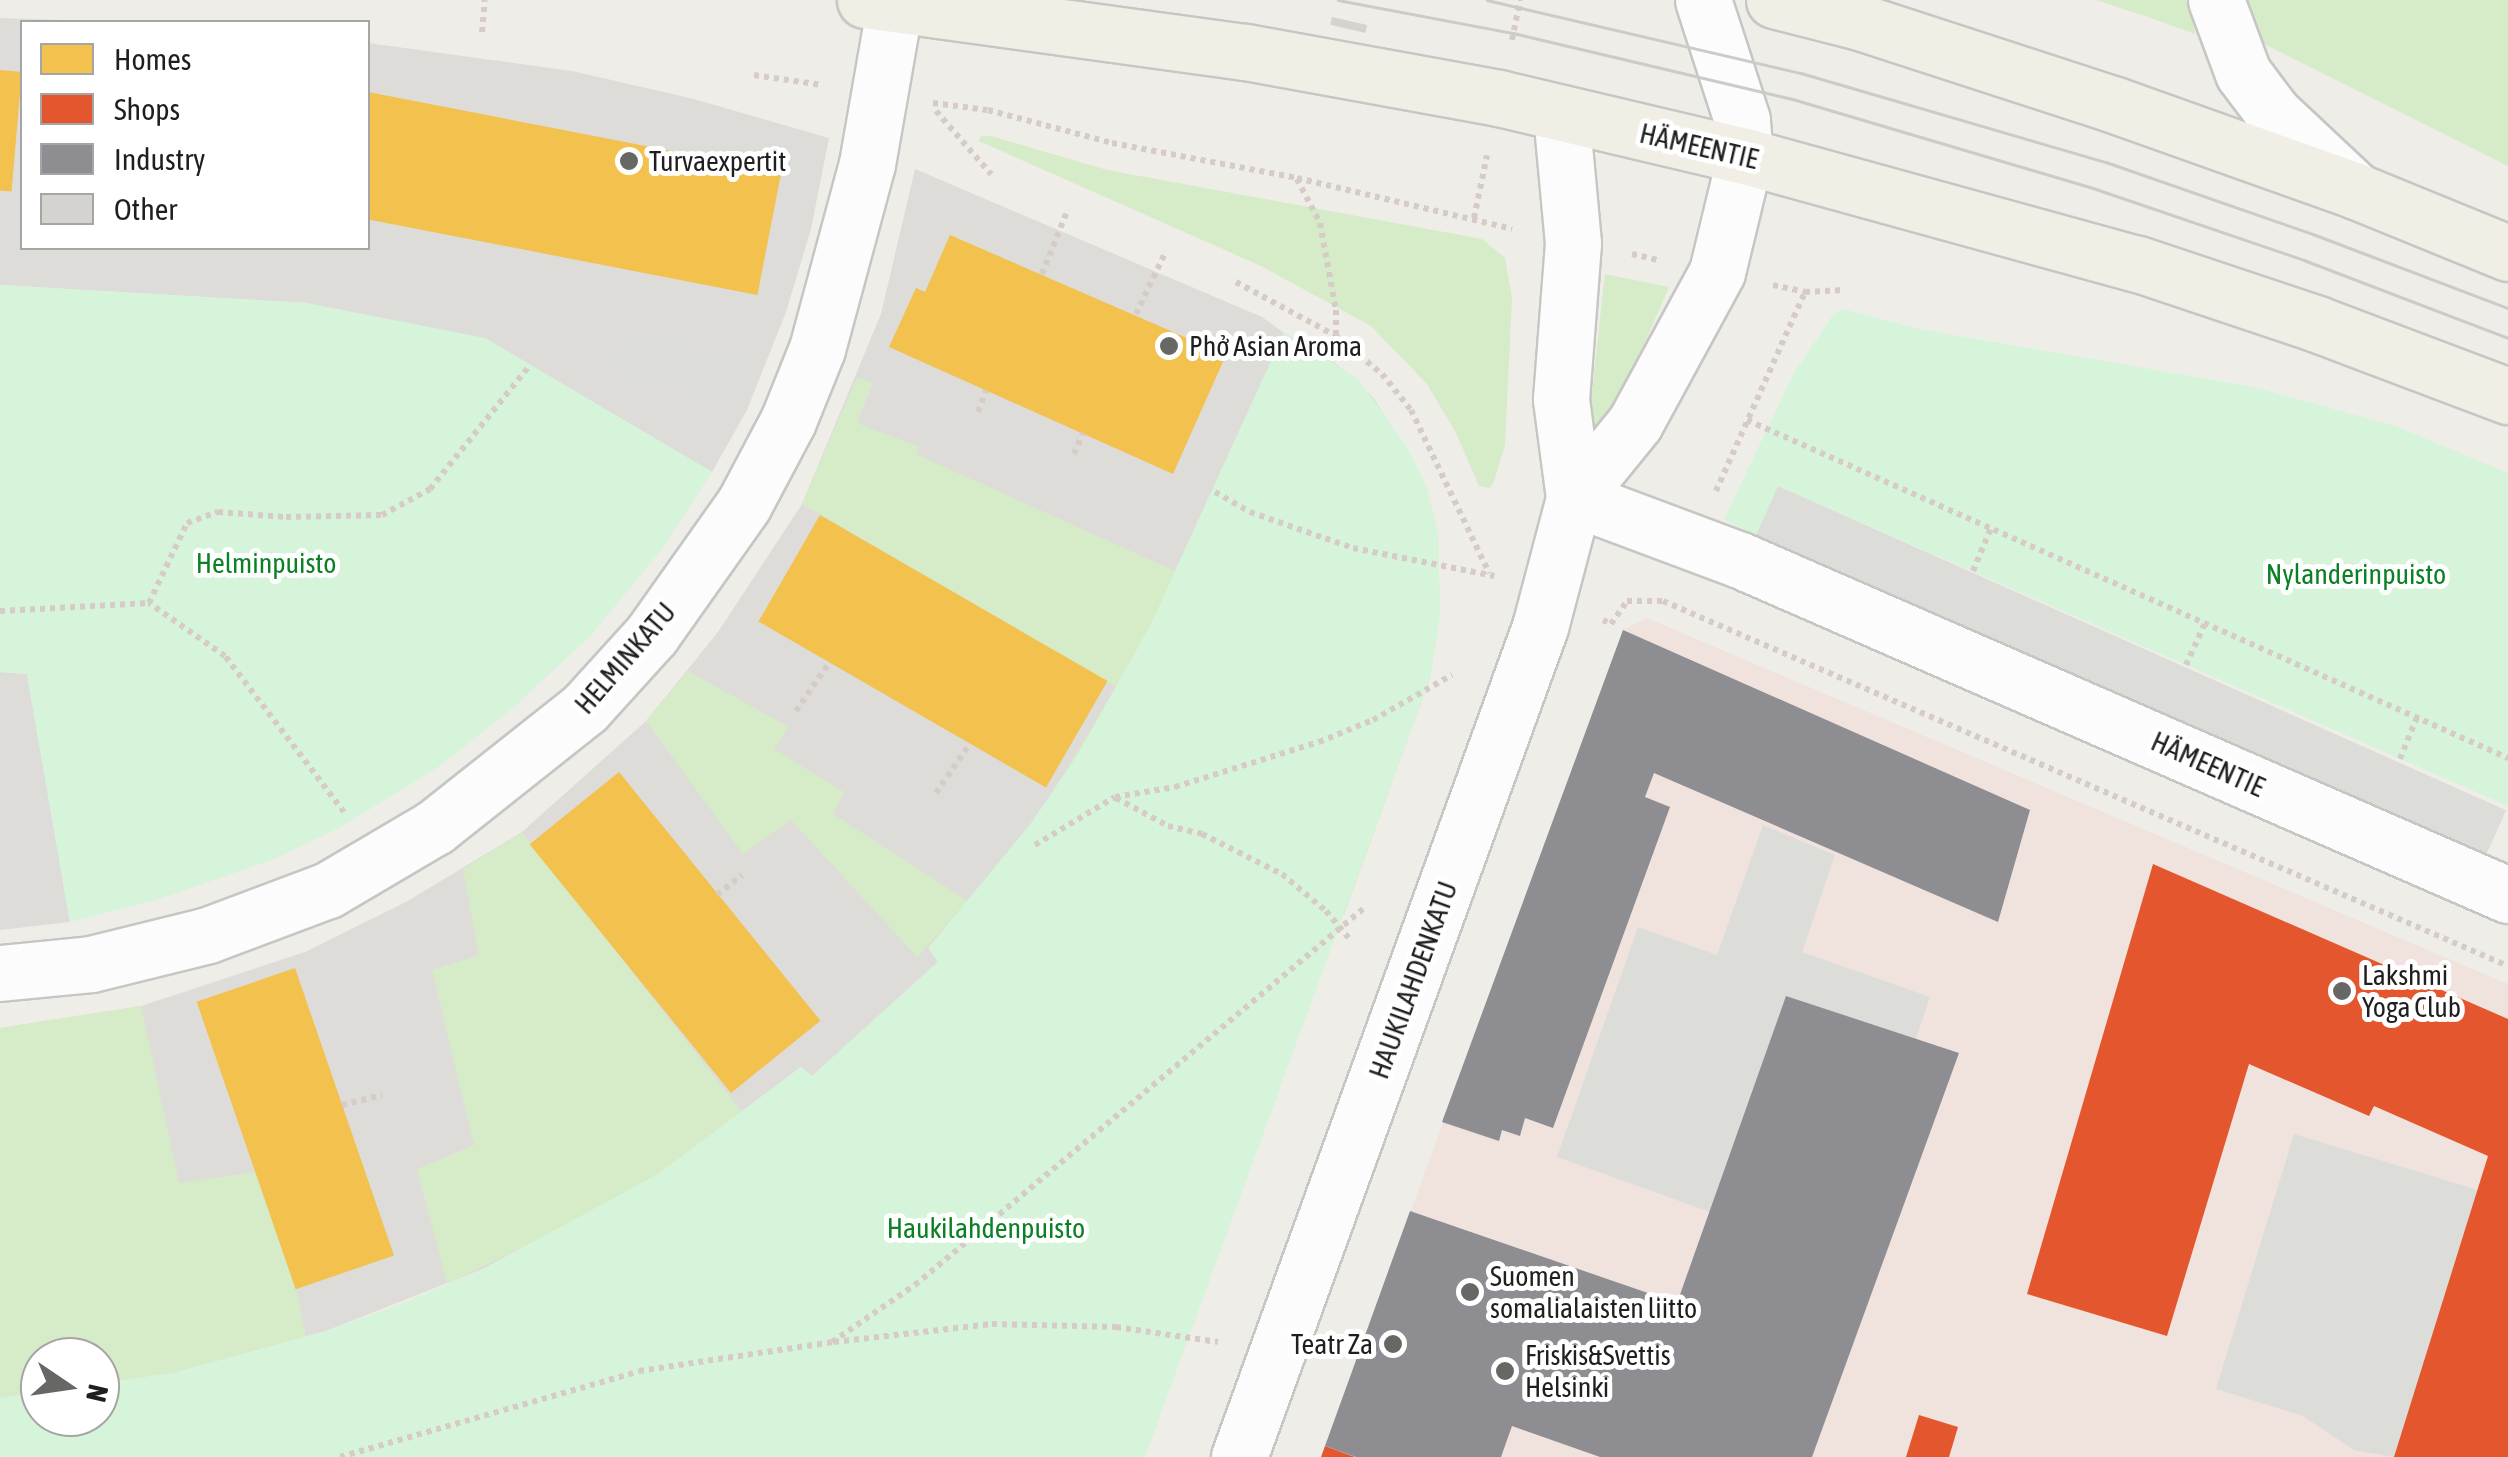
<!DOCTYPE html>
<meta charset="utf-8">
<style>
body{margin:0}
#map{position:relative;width:2508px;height:1457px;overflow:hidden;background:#eeede8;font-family:"Asap Condensed",sans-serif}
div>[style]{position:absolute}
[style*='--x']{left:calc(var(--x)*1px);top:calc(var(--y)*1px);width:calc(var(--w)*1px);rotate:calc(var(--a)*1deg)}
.residential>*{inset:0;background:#dddcd9}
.commercial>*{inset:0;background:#f0e3de}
.grass>*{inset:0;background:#d6ebc7}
.park>*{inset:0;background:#d6f4da}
.parking>*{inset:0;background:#dcdcd9;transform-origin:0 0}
.homes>*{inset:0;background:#f2c14e;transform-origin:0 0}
.shops>*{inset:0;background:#e4572e}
.industry>*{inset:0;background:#8d8d92}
.building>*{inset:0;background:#d5d3cf;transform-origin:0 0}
.path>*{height:6px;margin-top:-3px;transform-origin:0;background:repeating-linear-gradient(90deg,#d7cbc7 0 5px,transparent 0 10px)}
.roads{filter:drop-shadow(2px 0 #c6c6c4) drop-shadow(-2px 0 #c6c6c4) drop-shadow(0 2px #c6c6c4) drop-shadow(0 -2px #c6c6c4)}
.minor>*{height:55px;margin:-27.5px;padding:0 27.5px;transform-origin:27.5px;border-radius:27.5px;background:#fcfcfc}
.tertiary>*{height:55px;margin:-27.5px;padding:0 27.5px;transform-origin:27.5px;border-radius:27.5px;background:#fcfcfc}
.primary>*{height:55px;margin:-27.5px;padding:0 27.5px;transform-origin:27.5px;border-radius:27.5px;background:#f1eee5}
.tram>*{height:2.5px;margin:-1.25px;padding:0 1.25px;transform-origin:1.25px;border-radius:1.25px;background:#cbcbca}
.dots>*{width:28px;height:28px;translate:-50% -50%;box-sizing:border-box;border:5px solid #fff;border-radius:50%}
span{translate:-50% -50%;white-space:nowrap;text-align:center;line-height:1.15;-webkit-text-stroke:10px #fff;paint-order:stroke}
.street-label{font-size:28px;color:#1f1f1f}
.poi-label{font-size:28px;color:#1f1f1f}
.left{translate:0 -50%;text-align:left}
.right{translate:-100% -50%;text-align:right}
.park-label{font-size:28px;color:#0b8024}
.legend{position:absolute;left:20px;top:20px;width:350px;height:230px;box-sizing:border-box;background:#fff;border:2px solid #a5a5a5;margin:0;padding:12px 18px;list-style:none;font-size:30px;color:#1f1f1f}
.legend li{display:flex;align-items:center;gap:20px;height:50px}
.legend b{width:50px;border:2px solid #a5a5a5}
.north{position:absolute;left:20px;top:1337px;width:100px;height:100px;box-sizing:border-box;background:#fff;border:2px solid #a5a5a5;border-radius:50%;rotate:103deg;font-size:28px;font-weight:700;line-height:40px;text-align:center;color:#1f1f1f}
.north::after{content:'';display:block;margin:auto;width:35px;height:45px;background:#676765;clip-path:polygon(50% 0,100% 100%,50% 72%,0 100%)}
</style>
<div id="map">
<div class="residential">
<div style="clip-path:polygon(0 18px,129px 22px,22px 22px,22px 248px,368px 248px,368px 43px,572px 71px,694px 99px,829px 138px,811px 229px,786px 312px,747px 410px,712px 472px,544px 374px,307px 303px,0 285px)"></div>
<div style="clip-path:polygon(915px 169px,1262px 317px,1284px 333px,1151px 624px,1080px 751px,939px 961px,811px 1077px,801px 1067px,658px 1174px,483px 1269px,326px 1331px,173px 1373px,100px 1383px,100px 1357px,40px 1357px,40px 1392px,0 1398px,0 1028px,141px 1006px,305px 952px,406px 902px,522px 832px,646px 721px,718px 632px,802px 504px,881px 314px)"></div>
<div style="clip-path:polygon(0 672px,27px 674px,70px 922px,0 930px)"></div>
</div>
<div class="commercial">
<div style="clip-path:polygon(1647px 618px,2508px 984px,2508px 1457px,1321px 1457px,1623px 630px)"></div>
</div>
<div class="grass">
<div style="clip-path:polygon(2096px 0,2190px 0,2195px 34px,2148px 17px)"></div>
<div style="clip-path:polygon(2247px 0,2508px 0,2508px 166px,2260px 42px)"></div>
<div style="clip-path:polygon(991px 136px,1107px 170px,1482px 239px,1505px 258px,1512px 298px,1505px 445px,1494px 481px,1490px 488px,1479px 486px,1456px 433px,1427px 384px,1371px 326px,1261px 266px,979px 141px,981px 136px)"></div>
<div style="clip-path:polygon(1605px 274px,1669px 287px,1609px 425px,1594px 432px,1589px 419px)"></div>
<div style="clip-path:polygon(1284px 333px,1329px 357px,1374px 398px,1425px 483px,1438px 535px,1440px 613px,1430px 678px,1344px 915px,1051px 796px,1116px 687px,802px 504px,857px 377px,873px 383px,857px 423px,919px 447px,916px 454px,1177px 572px)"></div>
<div style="clip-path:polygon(688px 671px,789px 727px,774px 749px,844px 792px,833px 814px,968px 901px,917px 957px,791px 820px,743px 854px,646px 721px)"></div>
<div style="clip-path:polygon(522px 832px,743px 1113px,658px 1174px,570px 1224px,447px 1284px,417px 1169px,474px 1145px,432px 970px,479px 955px,463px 869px)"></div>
<div style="clip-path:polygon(141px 1006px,179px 1183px,256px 1172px,296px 1288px,306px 1336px,173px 1373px,100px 1383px,100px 1357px,40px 1357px,40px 1392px,0 1398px,0 1028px)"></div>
</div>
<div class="park">
<div style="clip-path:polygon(0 285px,307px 303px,485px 338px,712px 472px,663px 548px,591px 635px,512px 709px,437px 768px,337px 829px,272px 860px,156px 900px,70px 922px,27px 674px,0 672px)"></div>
<div style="clip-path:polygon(1843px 309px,1919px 329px,2254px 387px,2395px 426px,2508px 473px,2508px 806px,1778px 486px,1756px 536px,1724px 519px,1794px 373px,1833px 315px)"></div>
<div style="clip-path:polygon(1284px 333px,1357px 378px,1407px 447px,1425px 483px,1438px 535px,1440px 613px,1430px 678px,1145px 1457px,0 1457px,0 1398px,40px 1392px,40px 1417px,100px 1417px,100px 1383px,173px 1373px,326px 1331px,406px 1302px,483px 1269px,658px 1174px,801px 1067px,812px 1076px,938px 962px,928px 948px,1032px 822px,1080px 751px,1151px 624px)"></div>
</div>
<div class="parking">
<div style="left:625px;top:330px;width:130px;height:43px;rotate:15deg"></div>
<div style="left:1778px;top:486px;width:797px;height:83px;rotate:24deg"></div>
<div style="clip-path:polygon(1763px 825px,1835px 855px,1802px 952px,1930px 997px,1915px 1041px,1786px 996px,1710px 1212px,1557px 1157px,1638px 927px,1717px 955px)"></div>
<div style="clip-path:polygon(2294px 1134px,2478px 1190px,2394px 1457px,2354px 1450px,2303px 1416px,2216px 1389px)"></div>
</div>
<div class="homes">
<div style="left:0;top:70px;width:22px;height:120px;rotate:5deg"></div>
<div style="left:368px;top:92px;width:421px;height:125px;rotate:11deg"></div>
<div style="clip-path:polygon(950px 235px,1226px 355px,1173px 474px,889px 347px,916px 288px,925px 292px)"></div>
<div style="left:820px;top:515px;width:332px;height:123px;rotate:30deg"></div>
<div style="left:619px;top:772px;width:320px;height:115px;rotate:51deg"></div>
<div style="left:295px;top:968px;width:304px;height:104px;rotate:71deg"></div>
</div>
<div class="shops">
<div style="clip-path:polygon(2153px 864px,2508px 1019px,2508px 1457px,2394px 1457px,2488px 1156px,2374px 1106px,2369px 1116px,2249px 1064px,2167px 1336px,2027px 1294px)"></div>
<div style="clip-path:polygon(1919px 1415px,1958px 1427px,1949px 1457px,1906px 1457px)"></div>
<div style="clip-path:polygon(1325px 1446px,1355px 1457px,1321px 1457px)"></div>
</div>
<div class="industry">
<div style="clip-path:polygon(1623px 630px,2030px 810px,1998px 922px,1654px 773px,1645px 797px,1670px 807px,1553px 1128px,1525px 1118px,1520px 1136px,1502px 1130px,1499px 1141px,1442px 1122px)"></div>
<div style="clip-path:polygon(1786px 996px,1959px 1053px,1812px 1457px,1600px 1457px,1512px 1426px,1501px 1457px,1356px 1457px,1325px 1446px,1410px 1211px,1677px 1303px)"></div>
</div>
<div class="building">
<div style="left:1332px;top:17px;width:36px;height:8px;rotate:13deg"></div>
</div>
<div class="path">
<div style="--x:482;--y:32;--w:32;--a:-85"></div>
<div style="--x:1512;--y:40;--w:41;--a:-78.7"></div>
<div style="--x:754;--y:75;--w:69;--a:8.4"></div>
<div style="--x:933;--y:103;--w:55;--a:7.3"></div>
<div style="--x:988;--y:110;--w:128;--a:14.9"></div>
<div style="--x:1112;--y:143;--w:188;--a:10.7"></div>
<div style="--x:1297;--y:178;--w:221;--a:13.3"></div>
<div style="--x:936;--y:111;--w:84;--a:48.9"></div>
<div style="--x:1297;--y:179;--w:50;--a:62.4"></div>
<div style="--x:1320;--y:223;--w:88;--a:79.6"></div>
<div style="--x:1336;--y:310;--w:26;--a:90"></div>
<div style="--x:1474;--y:218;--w:64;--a:-78.3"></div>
<div style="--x:1632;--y:254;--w:28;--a:13"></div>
<div style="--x:1042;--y:274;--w:70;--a:-68.2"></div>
<div style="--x:1236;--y:282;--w:114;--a:28.4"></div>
<div style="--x:1336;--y:336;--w:60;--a:39.6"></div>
<div style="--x:1382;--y:374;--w:46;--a:51.1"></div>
<div style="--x:1411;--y:410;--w:181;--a:64.4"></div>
<div style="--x:1773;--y:285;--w:33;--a:12"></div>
<div style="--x:1805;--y:292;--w:38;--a:-3"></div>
<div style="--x:1136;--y:314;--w:70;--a:-64.5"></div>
<div style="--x:978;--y:412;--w:23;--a:-70"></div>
<div style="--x:1747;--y:420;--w:833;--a:23.95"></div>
<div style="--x:1074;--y:454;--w:23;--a:-67"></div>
<div style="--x:1716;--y:491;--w:218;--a:-65.9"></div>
<div style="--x:1215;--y:492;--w:40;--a:29.7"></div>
<div style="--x:1250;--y:512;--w:109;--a:19.3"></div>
<div style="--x:1353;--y:548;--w:144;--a:11.2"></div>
<div style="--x:1973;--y:571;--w:47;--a:-67.3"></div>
<div style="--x:0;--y:611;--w:149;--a:-3.1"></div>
<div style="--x:1603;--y:620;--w:9;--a:27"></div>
<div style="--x:1611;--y:624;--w:28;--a:-55"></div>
<div style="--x:1627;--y:601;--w:36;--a:0"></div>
<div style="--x:1663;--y:601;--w:920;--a:23.36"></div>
<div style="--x:2186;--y:665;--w:46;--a:-65.7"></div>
<div style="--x:796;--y:711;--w:58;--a:-55.5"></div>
<div style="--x:2400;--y:759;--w:45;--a:-68"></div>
<div style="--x:936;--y:793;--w:58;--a:-55.5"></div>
<div style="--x:1116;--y:798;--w:59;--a:28.3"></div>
<div style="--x:1168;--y:826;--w:35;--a:13"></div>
<div style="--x:1202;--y:834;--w:89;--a:26.6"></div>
<div style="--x:1282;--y:874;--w:57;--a:40.1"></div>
<div style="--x:1326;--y:911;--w:39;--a:50"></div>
<div style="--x:344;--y:812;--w:196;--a:-127.3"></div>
<div style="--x:225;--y:656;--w:93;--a:-145.1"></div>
<div style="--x:149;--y:603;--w:89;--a:-64.6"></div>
<div style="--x:187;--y:523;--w:33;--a:-20"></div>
<div style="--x:218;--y:512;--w:68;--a:4.2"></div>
<div style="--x:286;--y:517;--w:96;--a:-1.2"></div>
<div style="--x:382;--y:515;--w:55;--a:-28.4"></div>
<div style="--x:430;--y:489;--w:159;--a:-51.1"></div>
<div style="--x:1035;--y:845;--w:93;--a:-31"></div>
<div style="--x:1115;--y:797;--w:61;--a:-9.5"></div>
<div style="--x:1175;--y:787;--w:151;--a:-17.4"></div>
<div style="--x:1319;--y:742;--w:58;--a:-22.2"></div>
<div style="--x:1373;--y:720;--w:91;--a:-29.7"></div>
<div style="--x:717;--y:895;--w:32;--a:-39"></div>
<div style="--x:342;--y:1105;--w:41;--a:-14"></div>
<div style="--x:834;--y:1342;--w:159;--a:-6.5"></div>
<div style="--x:992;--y:1324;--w:124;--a:1.4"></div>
<div style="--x:1116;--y:1327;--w:103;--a:8.4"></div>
<div style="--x:340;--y:1457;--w:311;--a:-16"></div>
<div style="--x:639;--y:1371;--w:195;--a:-8.5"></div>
<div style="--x:832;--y:1342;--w:101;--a:-34.5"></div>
<div style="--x:915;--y:1285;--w:585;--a:-40.01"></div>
</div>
<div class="roads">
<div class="minor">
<div style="--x:2216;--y:0;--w:78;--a:69.7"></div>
<div style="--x:2243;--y:73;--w:50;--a:53.1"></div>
<div style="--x:2273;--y:113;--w:114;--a:43.2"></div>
<div style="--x:1574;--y:498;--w:177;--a:20.5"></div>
<div style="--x:1740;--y:560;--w:838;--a:23.57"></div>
<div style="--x:0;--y:973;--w:91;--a:-5.6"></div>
<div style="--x:91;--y:964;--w:121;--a:-13.9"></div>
<div style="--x:208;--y:935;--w:128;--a:-20.6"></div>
<div style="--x:328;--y:890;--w:124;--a:-30.5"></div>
<div style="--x:435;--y:827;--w:191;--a:-38.4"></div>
<div style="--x:585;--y:708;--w:100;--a:-47.8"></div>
<div style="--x:652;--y:634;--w:159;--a:-54.7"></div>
<div style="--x:744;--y:504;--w:94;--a:-62.1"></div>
<div style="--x:788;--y:421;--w:78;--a:-68.1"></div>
<div style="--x:817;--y:349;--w:192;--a:-74.9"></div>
<div style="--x:867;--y:164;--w:162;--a:-80.1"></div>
</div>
<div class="tertiary">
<div style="--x:1574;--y:498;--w:97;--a:-50.9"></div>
<div style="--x:1635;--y:423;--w:172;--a:-61.5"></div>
<div style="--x:1717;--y:272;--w:119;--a:-76.4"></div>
<div style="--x:1745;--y:156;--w:36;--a:-95"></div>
<div style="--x:1742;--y:120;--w:126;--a:-108"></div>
<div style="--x:1239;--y:1457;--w:883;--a:-70.07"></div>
<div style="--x:1540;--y:627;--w:133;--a:-75.2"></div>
<div style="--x:1574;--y:498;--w:100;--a:-97.5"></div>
<div style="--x:1561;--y:399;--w:156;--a:-85.6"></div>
<div style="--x:1573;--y:243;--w:130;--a:-95.3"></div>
</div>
<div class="primary">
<div style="--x:865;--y:0;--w:385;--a:7.8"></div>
<div style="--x:1246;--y:52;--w:257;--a:10.3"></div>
<div style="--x:1499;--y:98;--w:253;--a:13.3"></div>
<div style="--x:1745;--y:156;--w:408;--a:15.4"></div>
<div style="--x:2138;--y:264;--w:189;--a:18.5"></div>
<div style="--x:2317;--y:324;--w:204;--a:20.7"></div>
<div style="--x:1774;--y:0;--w:89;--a:14.3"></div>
<div style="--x:1860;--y:22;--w:268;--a:18"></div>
<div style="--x:2115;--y:105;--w:256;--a:19.6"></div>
<div style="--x:2356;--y:191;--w:164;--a:22.2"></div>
</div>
</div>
<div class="tram">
<div style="--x:1338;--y:0;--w:178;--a:10.7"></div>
<div style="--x:1513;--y:33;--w:291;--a:13.3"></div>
<div style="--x:1796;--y:100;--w:313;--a:16.5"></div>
<div style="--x:2096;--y:189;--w:220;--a:18.8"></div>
<div style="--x:2304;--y:260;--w:218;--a:20.9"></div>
<div style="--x:1487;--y:0;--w:322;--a:13.1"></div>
<div style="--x:1801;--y:73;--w:318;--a:16.3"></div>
<div style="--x:2106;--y:162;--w:219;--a:19.2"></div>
<div style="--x:2313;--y:234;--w:209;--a:20.8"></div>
</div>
<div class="dots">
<div style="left:629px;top:161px;background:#676765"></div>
<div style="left:1169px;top:346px;background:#676765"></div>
<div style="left:2342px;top:991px;background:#676765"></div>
<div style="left:1470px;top:1292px;background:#676765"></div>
<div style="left:1393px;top:1344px;background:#676765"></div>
<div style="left:1505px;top:1371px;background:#676765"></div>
</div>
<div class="street-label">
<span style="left:1699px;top:146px;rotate:13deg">HÄMEENTIE</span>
<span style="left:625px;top:658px;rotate:-49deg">HELMINKATU</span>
<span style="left:2208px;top:764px;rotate:24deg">HÄMEENTIE</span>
<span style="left:1413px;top:980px;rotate:-70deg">HAUKILAHDENKATU</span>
</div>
<div class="poi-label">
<span class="left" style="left:649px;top:161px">Turvaexpertit</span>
<span class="left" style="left:1189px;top:346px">Phở Asian Aroma</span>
<span class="left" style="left:2362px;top:991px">Lakshmi<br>Yoga Club</span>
<span class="left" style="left:1490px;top:1292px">Suomen<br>somalialaisten liitto</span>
<span class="right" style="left:1373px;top:1344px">Teatr Za</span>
<span class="left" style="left:1525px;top:1371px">Friskis&amp;Svettis<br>Helsinki</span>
</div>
<div class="park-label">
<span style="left:266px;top:563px">Helminpuisto</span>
<span style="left:2356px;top:574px">Nylanderinpuisto</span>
<span style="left:986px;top:1228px">Haukilahdenpuisto</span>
</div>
<ul class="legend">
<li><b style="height:28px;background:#f2c14e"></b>Homes</li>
<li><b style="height:28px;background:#e4572e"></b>Shops</li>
<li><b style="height:28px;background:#8d8d92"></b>Industry</li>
<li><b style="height:28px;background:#d5d3cf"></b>Other</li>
</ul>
<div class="north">N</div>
</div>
